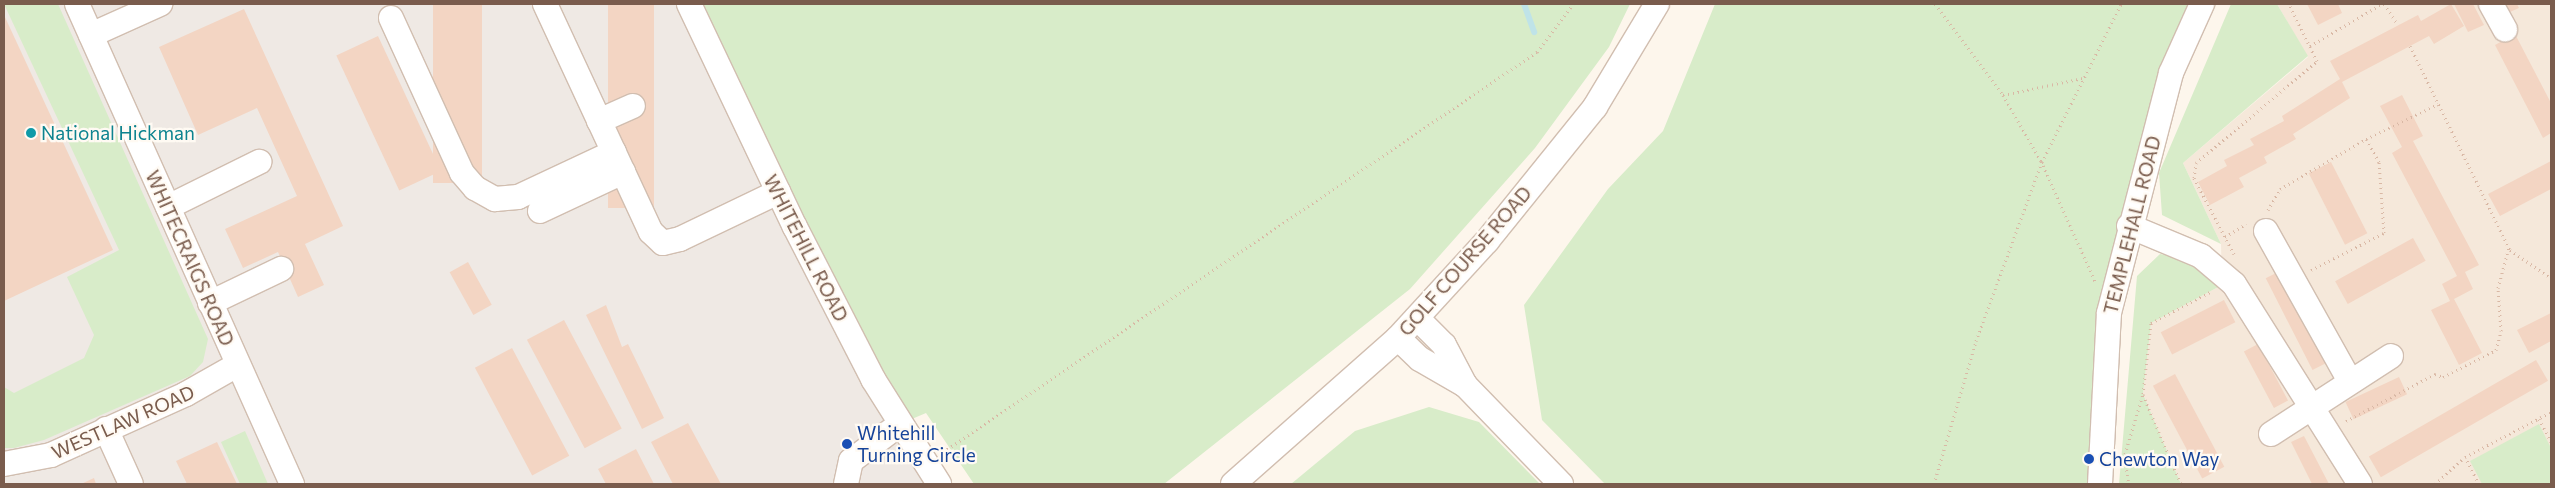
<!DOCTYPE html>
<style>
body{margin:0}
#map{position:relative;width:2555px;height:488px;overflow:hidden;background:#fdf6ec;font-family:Commissioner,sans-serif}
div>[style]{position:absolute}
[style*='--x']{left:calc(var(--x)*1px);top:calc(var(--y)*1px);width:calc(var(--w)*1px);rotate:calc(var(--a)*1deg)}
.residential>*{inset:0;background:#f5e8da}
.industrial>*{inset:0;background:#efe9e4}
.green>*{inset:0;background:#d8ecc9}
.stream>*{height:6px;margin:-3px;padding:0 3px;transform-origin:3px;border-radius:3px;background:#bfe3e8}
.building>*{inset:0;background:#f3d5c3;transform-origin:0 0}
.path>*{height:3px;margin-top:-1.5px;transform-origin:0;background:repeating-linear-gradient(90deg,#d9b8a5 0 1px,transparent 0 5px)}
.roads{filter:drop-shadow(1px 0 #d1beb0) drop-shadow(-1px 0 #d1beb0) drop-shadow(0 1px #d1beb0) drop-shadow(0 -1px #d1beb0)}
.minor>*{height:24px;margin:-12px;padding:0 12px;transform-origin:12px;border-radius:12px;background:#fff}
.dots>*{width:14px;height:14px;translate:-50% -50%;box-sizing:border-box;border:2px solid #fffaf3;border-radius:50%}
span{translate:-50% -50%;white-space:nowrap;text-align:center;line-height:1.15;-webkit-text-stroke:4.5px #fffaf3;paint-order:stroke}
.culture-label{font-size:19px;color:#0d838f}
.left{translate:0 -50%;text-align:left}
.street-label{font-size:19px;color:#7a5c4d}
.transit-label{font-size:19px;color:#164399}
.frame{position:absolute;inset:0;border:5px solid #7a5c4d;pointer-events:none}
</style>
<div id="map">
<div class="residential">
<div style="clip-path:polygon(2277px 4px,2551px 4px,2551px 484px,2181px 484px,2143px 394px,2151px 323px,2222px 285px,2221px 244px,2183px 163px,2308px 57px)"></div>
</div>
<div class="industrial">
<div style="clip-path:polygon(4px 4px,696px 4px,940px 484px,4px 484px)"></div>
</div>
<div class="green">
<div style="clip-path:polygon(4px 4px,58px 4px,208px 339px,203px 362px,190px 376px,44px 440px,14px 448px,4px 448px,4px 387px,14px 393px,84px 358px,94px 335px,67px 277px,119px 250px)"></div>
<div style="clip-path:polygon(689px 4px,1630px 4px,1609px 47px,1535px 148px,1410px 289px,1164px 484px,974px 484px,926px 413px,900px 424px)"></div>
<div style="clip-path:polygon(1715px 4px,2202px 4px,2129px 226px,2089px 484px,1605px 484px,1542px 420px,1524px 305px,1608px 189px,1663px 131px)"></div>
<div style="clip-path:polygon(2231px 4px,2277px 4px,2308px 56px,2183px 163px,2221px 244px,2162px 215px,2159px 173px)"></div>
<div style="clip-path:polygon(2160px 254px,2196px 261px,2222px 285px,2151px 323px,2143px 394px,2181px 484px,2119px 484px,2137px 276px)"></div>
<div style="clip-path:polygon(1429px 407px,1479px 422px,1540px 484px,1291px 484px,1355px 431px)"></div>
<div style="clip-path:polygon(2539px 424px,2551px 448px,2551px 484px,2482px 484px,2470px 461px)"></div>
<div style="clip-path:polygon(245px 431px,268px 484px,240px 484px,221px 442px)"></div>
</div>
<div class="stream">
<div style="--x:1524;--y:4;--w:30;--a:70"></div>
</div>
<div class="building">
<div style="left:433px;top:4px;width:49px;height:179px"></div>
<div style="left:608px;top:4px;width:46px;height:204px"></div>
<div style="clip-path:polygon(2307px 4px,2338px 4px,2342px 13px,2318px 25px)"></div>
<div style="clip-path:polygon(2451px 4px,2464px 26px,2434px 44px,2429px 36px,2342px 82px,2350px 98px,2293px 134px,2296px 139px,2264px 157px,2267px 163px,2239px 178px,2244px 187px,2210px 205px,2198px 182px,2227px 166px,2224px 160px,2254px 145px,2250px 139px,2284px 121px,2282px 116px,2340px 79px,2330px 61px,2418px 15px,2421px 21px)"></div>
<div style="clip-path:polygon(2454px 4px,2473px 4px,2484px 25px,2468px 32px)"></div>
<div style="clip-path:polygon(2498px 4px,2517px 4px,2519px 8px,2503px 15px)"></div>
<div style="clip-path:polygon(244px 9px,343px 226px,305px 244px,324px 285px,298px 297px,278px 252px,243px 268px,225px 229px,297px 196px,257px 108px,198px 135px,159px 47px)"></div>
<div style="clip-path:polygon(4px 15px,113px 250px,4px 301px)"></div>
<div style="clip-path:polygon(2515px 34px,2551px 103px,2551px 133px,2543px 138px,2495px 45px)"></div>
<div style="left:378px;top:36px;width:149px;height:46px;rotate:65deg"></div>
<div style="clip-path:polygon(2402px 95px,2423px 136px,2413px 141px,2479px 265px,2465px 272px,2473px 289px,2454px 299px,2482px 353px,2459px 365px,2431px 310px,2450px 301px,2442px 284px,2457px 276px,2392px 153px,2402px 147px,2380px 106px)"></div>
<div style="clip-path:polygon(2551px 161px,2551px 189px,2500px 216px,2488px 194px)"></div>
<div style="left:2331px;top:162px;width:80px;height:25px;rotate:63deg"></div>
<div style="left:2413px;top:238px;width:26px;height:89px;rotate:61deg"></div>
<div style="left:468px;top:262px;width:49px;height:21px;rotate:61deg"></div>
<div style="left:2280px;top:271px;width:103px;height:16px;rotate:63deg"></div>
<div style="left:2224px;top:300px;width:25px;height:71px;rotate:63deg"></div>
<div style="clip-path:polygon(606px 305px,622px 347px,628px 344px,664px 418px,642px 429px,586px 315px)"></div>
<div style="clip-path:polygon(2551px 313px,2551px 341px,2529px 353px,2517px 330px)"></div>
<div style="left:564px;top:320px;width:123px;height:42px;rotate:62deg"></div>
<div style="left:2258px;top:344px;width:64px;height:16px;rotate:62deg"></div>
<div style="left:512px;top:348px;width:122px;height:42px;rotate:62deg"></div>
<div style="left:2536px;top:360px;width:24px;height:193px;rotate:60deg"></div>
<div style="left:2175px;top:374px;width:105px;height:25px;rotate:62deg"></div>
<div style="left:2399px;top:377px;width:19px;height:59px;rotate:65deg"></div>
<div style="clip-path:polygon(688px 423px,721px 484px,673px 484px,651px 442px)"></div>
<div style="clip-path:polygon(2304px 436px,2329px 484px,2312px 484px,2291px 442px)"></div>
<div style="clip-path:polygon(217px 442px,237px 484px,187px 484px,176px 461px)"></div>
<div style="clip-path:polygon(636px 449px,654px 484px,606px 484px,598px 469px)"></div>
<div style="clip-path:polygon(94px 478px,96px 484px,81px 484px)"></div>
</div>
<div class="path">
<div style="--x:1935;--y:4;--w:114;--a:53.2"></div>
<div style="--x:2003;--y:95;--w:76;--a:60.1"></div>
<div style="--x:2041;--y:161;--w:132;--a:65.8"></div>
<div style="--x:2384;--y:4;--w:25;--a:56"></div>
<div style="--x:2310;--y:46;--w:83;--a:-30.3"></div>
<div style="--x:2410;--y:46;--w:227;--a:63.9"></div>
<div style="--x:2510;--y:250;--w:50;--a:34.3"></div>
<div style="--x:2003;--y:95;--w:82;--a:-12"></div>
<div style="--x:2268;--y:210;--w:24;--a:-60"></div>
<div style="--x:2280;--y:189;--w:99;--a:-30.2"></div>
<div style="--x:2366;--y:139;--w:80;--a:-25.9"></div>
<div style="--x:2225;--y:237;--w:25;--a:-32"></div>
<div style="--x:2234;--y:254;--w:86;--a:-117.8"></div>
<div style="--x:2194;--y:178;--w:15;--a:-82"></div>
<div style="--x:2196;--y:163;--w:158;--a:-40.1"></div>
<div style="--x:2317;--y:61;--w:64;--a:-116.2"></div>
<div style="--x:2311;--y:270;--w:82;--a:-26.9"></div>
<div style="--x:2384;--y:233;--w:71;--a:-94"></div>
<div style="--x:2379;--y:162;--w:26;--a:-119"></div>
<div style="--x:2143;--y:395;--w:97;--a:66.9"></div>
<div style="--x:2539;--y:419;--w:26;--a:62"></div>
<div style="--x:2346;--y:421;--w:101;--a:-27.8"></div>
<div style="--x:2435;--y:374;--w:9;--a:21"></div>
<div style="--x:2443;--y:377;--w:59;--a:-27"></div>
<div style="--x:2496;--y:350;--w:20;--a:-75"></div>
<div style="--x:2501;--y:331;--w:43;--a:-94"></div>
<div style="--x:2498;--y:288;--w:42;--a:-75"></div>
<div style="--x:943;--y:452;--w:716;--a:-33.96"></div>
<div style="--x:1537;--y:52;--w:60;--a:-53.1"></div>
<div style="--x:2125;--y:454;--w:63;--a:-73.3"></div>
<div style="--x:2143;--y:394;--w:71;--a:-83.6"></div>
<div style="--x:2151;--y:323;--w:67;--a:-27.7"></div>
<div style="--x:2125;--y:460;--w:24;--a:81"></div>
<div style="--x:1934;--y:484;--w:149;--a:-73.6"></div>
<div style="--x:1976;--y:341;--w:191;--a:-69.8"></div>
<div style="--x:2042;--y:162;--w:177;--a:-63.4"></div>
<div style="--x:2435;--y:484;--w:40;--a:-42"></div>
<div style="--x:2479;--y:484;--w:30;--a:-117"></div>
<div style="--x:2465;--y:457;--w:97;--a:-27.6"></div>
</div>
<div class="roads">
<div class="minor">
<div style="--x:77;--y:4;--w:526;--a:65.87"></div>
<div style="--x:545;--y:4;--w:251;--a:65.1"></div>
<div style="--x:651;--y:232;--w:16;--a:43"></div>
<div style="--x:663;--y:243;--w:17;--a:-13"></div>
<div style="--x:680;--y:239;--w:109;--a:-25.6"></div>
<div style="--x:689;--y:4;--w:247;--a:64.6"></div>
<div style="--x:795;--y:227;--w:171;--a:62.8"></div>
<div style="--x:873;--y:379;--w:124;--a:57.8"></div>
<div style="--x:2491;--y:4;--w:29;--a:61"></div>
<div style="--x:391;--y:18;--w:170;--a:65.4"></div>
<div style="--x:462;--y:173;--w:20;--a:49"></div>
<div style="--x:475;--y:188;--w:23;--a:29"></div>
<div style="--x:495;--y:199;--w:23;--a:-5"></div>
<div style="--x:518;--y:197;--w:106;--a:-25.1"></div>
<div style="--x:91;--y:35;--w:76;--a:-24.2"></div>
<div style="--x:599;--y:121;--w:37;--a:-24"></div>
<div style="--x:168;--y:207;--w:102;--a:-26.3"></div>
<div style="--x:540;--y:211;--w:92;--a:-25.2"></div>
<div style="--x:2129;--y:226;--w:78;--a:22.6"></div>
<div style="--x:2201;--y:256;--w:43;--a:40.3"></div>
<div style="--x:2234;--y:284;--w:236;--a:57.8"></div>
<div style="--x:2266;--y:231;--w:172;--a:60.8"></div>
<div style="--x:210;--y:303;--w:79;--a:-25.6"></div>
<div style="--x:1417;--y:318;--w:38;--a:45"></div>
<div style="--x:1444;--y:345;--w:45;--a:62.3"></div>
<div style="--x:1465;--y:385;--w:138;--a:45.9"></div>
<div style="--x:1398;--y:338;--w:30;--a:44"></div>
<div style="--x:1420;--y:359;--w:52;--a:30"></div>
<div style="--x:106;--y:429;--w:60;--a:65.6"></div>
<div style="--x:2271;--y:434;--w:143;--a:-33"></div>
<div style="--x:4;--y:464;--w:48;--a:-10.8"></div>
<div style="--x:51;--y:455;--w:148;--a:-24.3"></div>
<div style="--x:186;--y:394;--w:59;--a:-29.6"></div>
<div style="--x:846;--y:484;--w:24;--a:-78"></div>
<div style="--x:851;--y:461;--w:61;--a:-37.1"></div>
<div style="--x:1233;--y:484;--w:220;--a:-41.5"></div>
<div style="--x:1398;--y:338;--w:132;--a:-47.5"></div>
<div style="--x:1487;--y:241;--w:172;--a:-51.1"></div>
<div style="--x:1595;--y:107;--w:120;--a:-59"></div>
<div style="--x:2100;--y:484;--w:171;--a:-87"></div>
<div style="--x:2109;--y:313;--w:248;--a:-75.5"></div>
<div style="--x:2171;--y:73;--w:76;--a:-65.8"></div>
</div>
</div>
<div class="dots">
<div style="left:31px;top:133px;background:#0f9aa8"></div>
<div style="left:847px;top:444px;background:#1a4fb4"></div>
<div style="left:2089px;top:459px;background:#1a4fb4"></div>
</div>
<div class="culture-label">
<span class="left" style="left:41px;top:133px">National Hickman</span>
</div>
<div class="street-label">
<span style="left:2132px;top:225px;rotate:-76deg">TEMPLEHALL ROAD</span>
<span style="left:806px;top:248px;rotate:63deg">WHITEHILL ROAD</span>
<span style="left:190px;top:258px;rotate:66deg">WHITECRAIGS ROAD</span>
<span style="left:1465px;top:261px;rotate:-49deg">GOLF COURSE ROAD</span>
<span style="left:123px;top:422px;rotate:-24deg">WESTLAW ROAD</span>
</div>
<div class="transit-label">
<span class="left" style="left:857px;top:444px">Whitehill<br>Turning Circle</span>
<span class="left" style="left:2099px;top:459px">Chewton Way</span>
</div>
<div class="frame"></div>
</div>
